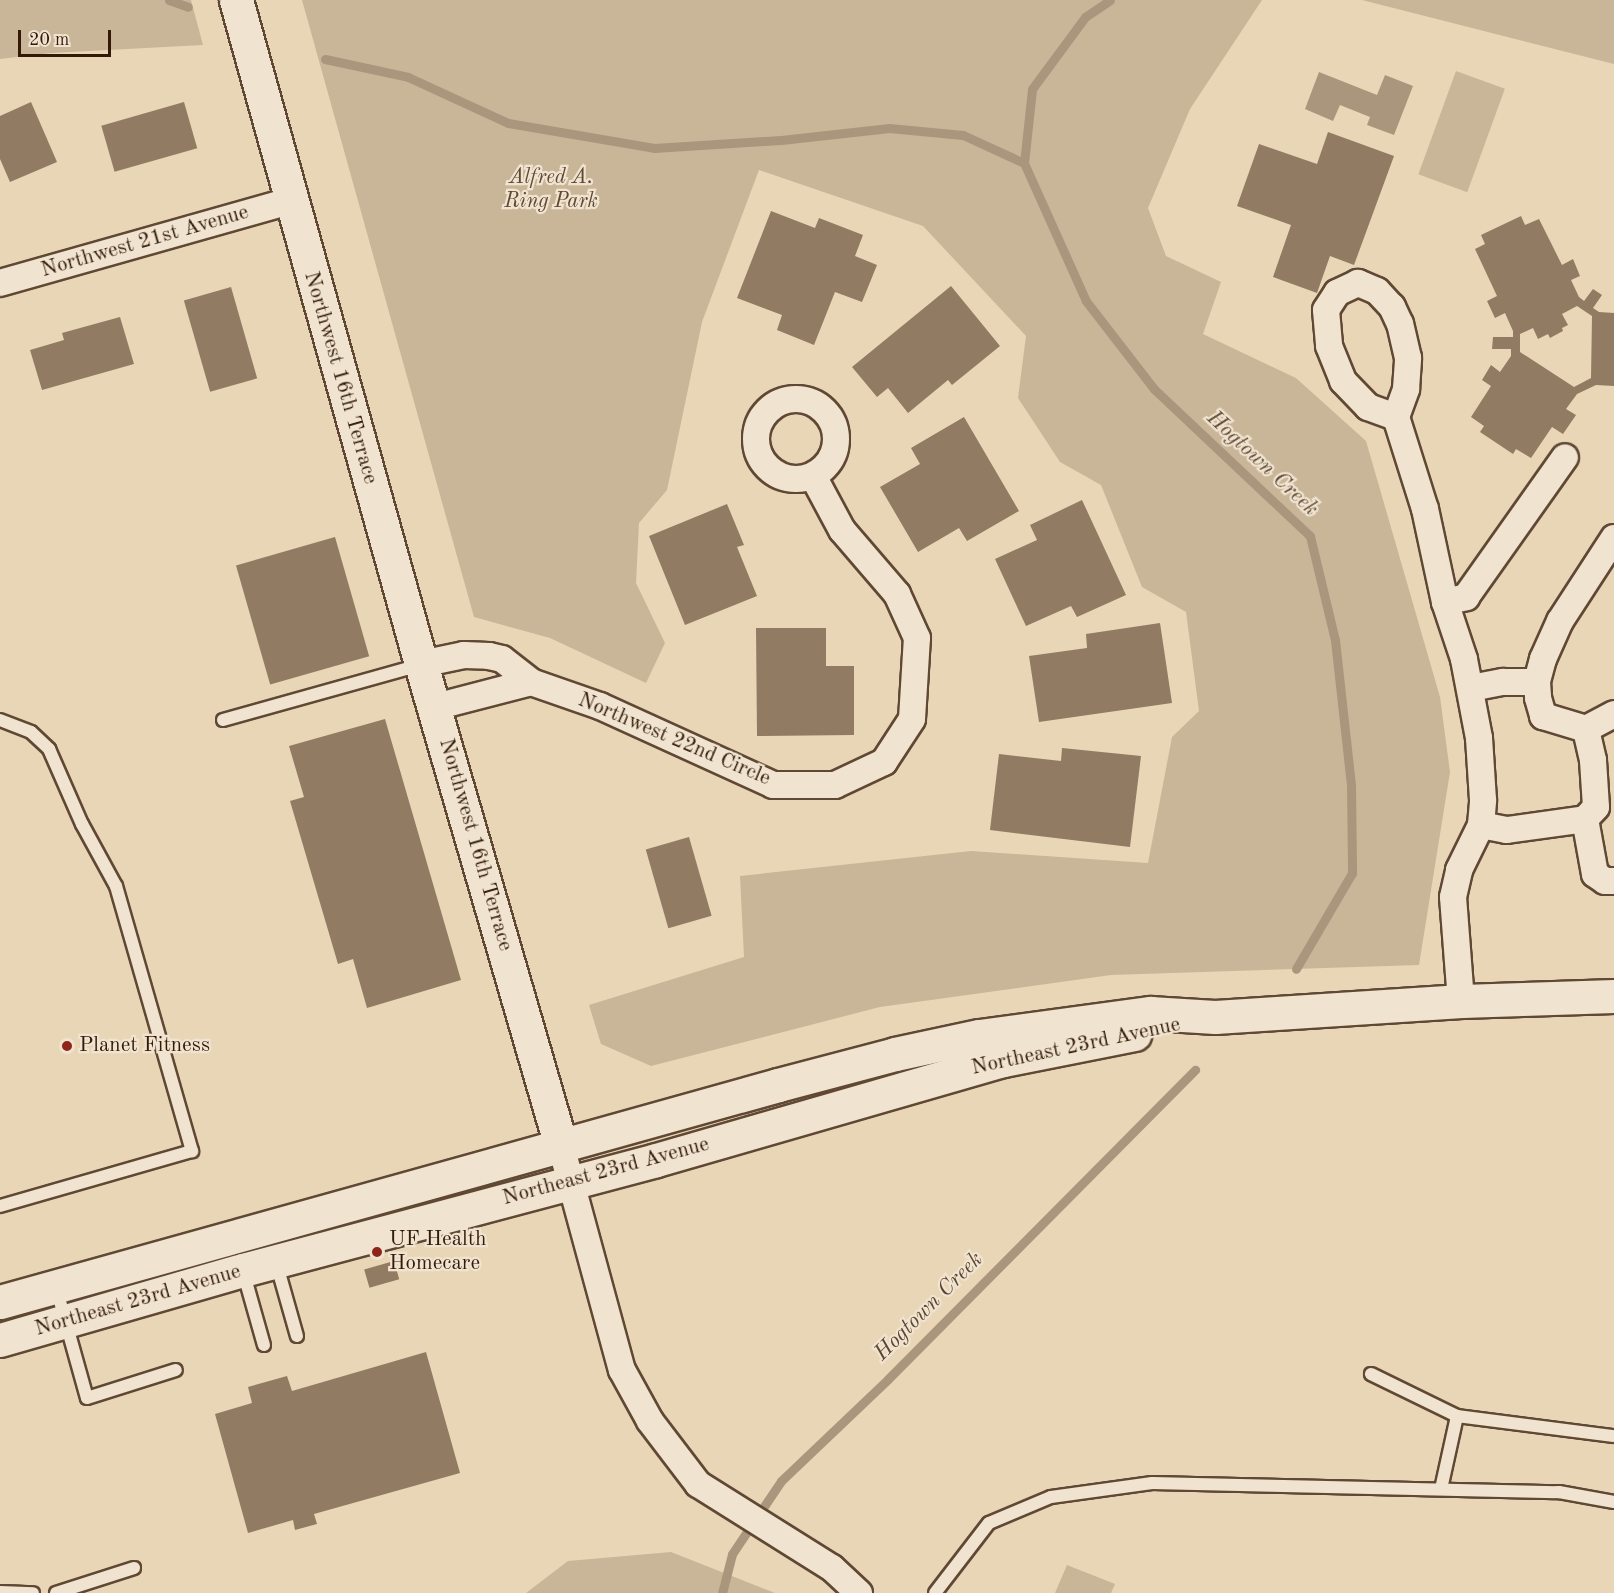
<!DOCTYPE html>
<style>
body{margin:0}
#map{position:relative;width:1614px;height:1593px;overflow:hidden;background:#e8d6b7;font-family:"Old Standard TT",serif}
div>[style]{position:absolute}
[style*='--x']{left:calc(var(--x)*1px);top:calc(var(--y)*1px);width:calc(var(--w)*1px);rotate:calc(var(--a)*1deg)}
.green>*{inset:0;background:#c9b699;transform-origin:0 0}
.water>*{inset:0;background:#aa967c}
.stream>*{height:9px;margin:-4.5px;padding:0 4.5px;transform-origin:4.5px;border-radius:4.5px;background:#aa967c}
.building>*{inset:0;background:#917b63;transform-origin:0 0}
.roads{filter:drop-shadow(2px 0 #604834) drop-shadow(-2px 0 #604834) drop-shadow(0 2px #604834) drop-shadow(0 -2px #604834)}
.lane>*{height:12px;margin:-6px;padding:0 6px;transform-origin:6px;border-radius:6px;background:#f0e4d0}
.street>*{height:26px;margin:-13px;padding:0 13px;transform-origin:13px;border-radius:13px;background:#f0e4d0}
.street>.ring{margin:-13px;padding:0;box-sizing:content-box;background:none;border:26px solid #f0e4d0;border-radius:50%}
.secondary>*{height:33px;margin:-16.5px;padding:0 16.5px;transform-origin:16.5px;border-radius:16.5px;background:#f0e4d0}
.dots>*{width:16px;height:16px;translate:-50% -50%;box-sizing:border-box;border:3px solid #f0e4d0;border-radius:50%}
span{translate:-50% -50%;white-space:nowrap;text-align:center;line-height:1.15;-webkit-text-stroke:4.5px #f0e4d0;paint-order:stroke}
.park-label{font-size:21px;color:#5f4834;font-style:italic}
.street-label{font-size:21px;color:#321908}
.poi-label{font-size:21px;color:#321908}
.left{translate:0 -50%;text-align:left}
.water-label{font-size:22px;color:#5c4531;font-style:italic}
.scale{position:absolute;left:18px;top:30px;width:93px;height:27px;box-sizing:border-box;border:3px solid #321908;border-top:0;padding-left:8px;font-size:18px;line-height:21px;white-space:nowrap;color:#321908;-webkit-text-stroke:4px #f0e4d0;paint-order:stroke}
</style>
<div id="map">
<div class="green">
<div style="clip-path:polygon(0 0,191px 0,203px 45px,51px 53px,0 59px)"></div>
<div style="clip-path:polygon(302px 0,1262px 0,1190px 109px,1148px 208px,1166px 256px,1221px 282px,1203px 334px,1296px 378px,1366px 441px,1440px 697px,1450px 772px,1419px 965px,1111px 975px,880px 1007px,651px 1066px,601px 1044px,589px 1005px,744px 957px,740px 876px,971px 851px,1148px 863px,1172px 737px,1199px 711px,1186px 612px,1142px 587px,1101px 485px,1060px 462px,1018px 398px,1026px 336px,923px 226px,759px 170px,702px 322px,667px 490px,639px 523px,636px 583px,665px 643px,646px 683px,550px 638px,474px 617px)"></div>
<div style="clip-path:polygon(1362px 0,1614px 0,1614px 64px)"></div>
<div style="left:1456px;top:71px;width:52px;height:110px;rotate:20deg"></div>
<div style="clip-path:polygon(671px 1552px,775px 1593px,526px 1593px,568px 1561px)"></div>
<div style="clip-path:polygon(1067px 1565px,1115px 1584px,1111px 1593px,1055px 1593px)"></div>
</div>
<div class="water">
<div style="clip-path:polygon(1319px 72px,1377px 95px,1385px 75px,1413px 86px,1394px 135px,1367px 125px,1370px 117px,1340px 105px,1333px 121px,1305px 109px)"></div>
</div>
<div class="stream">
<div style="--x:169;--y:0;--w:20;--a:20"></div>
<div style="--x:325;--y:59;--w:85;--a:12.2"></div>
<div style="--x:408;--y:77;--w:110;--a:24.7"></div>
<div style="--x:508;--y:123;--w:148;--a:9.7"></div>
<div style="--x:654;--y:148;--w:127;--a:-3.6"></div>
<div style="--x:781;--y:140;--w:109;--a:-6.3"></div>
<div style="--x:889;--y:128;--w:74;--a:5.4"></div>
<div style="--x:963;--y:135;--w:67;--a:24.7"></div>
<div style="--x:1024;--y:163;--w:151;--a:65.8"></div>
<div style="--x:1086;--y:301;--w:111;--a:52.3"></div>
<div style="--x:1154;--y:389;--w:214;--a:43.3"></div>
<div style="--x:1310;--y:536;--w:107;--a:76.5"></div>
<div style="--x:1335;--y:640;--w:146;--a:83.7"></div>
<div style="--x:1351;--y:785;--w:88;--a:89.3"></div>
<div style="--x:1352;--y:873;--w:111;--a:120.3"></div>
<div style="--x:1024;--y:163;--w:74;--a:-83.8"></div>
<div style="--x:1032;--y:89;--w:89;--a:-53.6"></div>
<div style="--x:1085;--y:17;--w:30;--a:-34"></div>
<div style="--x:722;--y:1593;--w:40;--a:-75.6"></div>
<div style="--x:732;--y:1554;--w:88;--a:-56.1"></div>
<div style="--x:781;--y:1481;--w:148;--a:-43.6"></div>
<div style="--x:888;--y:1379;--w:436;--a:-45.2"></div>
</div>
<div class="building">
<div style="clip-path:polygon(31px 102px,57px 162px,10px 182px,0 159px,0 116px)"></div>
<div style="left:184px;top:102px;width:48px;height:86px;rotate:74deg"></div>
<div style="clip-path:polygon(1328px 132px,1394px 156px,1354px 265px,1330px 256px,1317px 293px,1273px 277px,1291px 225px,1237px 206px,1259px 144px,1317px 164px)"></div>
<div style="clip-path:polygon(771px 211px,815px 228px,819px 218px,863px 235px,855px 256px,877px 265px,862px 302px,835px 292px,814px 345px,777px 330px,782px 315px,737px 298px)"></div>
<div style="clip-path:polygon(evenodd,1521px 216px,1525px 225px,1539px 219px,1562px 265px,1573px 259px,1580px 276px,1571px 280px,1579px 297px,1584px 301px,1593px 289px,1602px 295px,1593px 308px,1599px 312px,1614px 313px,1614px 386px,1596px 385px,1577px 394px,1566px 409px,1576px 415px,1563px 434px,1552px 427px,1531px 458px,1516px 449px,1513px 454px,1480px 432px,1484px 426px,1471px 417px,1491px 386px,1482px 380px,1491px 365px,1500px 372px,1511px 356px,1511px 349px,1492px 349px,1493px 337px,1513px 337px,1513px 331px,1505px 313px,1495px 318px,1487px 301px,1497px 296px,1475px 249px,1485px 244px,1481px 235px,1521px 216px,1577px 306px,1592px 316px,1591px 378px,1574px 387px,1520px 352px,1520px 334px,1533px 328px,1538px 339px,1548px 334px,1550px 338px,1563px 331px,1562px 328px,1568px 325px,1562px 314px,1577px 306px)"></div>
<div style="clip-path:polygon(951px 286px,1000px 346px,952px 385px,948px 380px,908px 413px,888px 388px,877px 397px,852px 367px)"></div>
<div style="left:231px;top:287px;width:95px;height:49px;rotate:74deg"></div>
<div style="clip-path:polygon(120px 317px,134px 364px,42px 390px,30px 350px,64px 340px,62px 333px)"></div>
<div style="clip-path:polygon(964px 417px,1019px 511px,967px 541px,959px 528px,918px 552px,880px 487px,920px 464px,911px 448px)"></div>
<div style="clip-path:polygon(1082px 500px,1126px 595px,1077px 617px,1071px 606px,1026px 626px,995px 559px,1037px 540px,1030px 525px)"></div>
<div style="clip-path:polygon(727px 504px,744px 545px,737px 547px,757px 596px,685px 625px,649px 536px)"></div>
<div style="left:335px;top:537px;width:124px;height:103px;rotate:74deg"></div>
<div style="clip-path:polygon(1160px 623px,1172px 703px,1039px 722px,1029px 656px,1087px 648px,1086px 634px)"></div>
<div style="clip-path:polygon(756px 628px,826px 628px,826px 666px,854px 666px,854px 735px,757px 736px)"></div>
<div style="clip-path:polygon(385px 719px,461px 980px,367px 1008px,353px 959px,338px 964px,290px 801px,304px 797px,289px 746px)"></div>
<div style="clip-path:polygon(1062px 748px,1141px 756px,1130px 847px,990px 830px,999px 754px,1061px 761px)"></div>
<div style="left:689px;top:837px;width:82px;height:45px;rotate:74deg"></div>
<div style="left:394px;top:1261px;width:19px;height:31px;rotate:74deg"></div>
<div style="clip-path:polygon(426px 1352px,460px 1473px,314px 1514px,317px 1524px,295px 1530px,293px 1520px,248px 1533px,215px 1414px,252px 1403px,248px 1387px,287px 1376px,292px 1391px)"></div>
</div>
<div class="roads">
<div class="lane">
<div style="--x:0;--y:720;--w:33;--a:21"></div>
<div style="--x:31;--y:732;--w:25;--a:43"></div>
<div style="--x:49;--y:749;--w:82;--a:66.3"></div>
<div style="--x:82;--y:824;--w:71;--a:61.3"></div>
<div style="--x:116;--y:886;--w:276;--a:74"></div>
<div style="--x:192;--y:1151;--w:200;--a:164"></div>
<div style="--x:223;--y:720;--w:205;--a:-15.6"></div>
<div style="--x:276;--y:1262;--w:77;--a:74.2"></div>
<div style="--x:243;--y:1271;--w:77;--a:74.2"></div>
<div style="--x:56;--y:1287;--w:115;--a:74.4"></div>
<div style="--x:87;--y:1398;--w:93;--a:-17.5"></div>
<div style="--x:1371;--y:1374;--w:96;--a:26"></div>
<div style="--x:1441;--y:1489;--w:75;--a:-77.6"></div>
<div style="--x:1457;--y:1416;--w:158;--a:7.3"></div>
<div style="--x:0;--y:1592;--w:33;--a:2"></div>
<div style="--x:56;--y:1593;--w:82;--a:-17.8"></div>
<div style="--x:935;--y:1593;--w:88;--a:-52.4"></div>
<div style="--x:989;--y:1523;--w:67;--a:-22.8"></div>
<div style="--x:1051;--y:1497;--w:102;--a:-7.9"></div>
<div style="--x:1152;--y:1483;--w:407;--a:1.3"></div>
<div style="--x:1559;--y:1492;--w:56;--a:10.3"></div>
</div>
<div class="street">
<div style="--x:0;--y:283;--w:301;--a:-15.8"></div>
<div class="ring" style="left:756px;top:399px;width:54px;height:54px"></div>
<div style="--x:1396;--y:417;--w:30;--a:-70"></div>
<div style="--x:1406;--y:389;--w:31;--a:-86"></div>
<div style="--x:1408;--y:358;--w:35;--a:-103"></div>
<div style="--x:1400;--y:324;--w:19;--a:-115"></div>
<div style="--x:1392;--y:307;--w:22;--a:-133"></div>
<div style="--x:1377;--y:291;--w:21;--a:-157"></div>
<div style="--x:1358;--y:283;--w:23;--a:155"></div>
<div style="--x:1337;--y:293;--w:20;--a:123"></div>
<div style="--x:1326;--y:310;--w:36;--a:85"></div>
<div style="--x:1329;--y:346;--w:38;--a:68"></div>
<div style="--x:1343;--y:381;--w:36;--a:46"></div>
<div style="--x:1368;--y:407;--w:30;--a:20"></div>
<div style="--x:1396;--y:417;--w:96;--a:72.5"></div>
<div style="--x:1425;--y:509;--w:95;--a:77.9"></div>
<div style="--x:1614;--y:538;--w:99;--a:123"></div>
<div style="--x:1560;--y:621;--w:42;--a:114.1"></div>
<div style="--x:1543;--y:659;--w:24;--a:105"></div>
<div style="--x:1537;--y:682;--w:16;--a:86"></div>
<div style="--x:1538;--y:698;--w:19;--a:74"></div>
<div style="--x:1543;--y:716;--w:45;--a:16.8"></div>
<div style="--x:1586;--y:729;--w:32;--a:-28"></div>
<div style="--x:421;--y:664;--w:44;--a:-11.8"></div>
<div style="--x:464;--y:655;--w:25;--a:2"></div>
<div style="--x:489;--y:656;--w:13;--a:13"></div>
<div style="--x:502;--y:659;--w:37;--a:38"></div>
<div style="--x:531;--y:682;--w:73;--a:19.2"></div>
<div style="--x:600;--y:706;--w:190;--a:24.5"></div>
<div style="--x:773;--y:785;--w:62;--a:0"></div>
<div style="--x:835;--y:785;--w:54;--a:-25.1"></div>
<div style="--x:884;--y:762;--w:51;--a:-56.9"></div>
<div style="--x:912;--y:719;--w:81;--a:-86.5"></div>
<div style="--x:917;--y:638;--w:48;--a:-114.4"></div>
<div style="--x:897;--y:594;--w:84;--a:-130.7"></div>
<div style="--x:842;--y:530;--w:61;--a:-118.2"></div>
<div style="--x:1471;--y:688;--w:33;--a:-11"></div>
<div style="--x:1503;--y:682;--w:34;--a:0"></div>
<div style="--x:435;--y:707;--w:99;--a:-14.6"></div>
<div style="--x:1585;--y:819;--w:16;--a:-47"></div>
<div style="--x:1596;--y:807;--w:47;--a:-93.7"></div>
<div style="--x:1593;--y:760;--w:32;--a:-103"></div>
<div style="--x:1481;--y:825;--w:25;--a:-85"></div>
<div style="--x:1483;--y:800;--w:62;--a:-93.7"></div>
<div style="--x:1479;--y:738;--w:80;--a:-100.8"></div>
<div style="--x:1464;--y:659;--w:60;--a:-108.4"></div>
<div style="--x:1445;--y:602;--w:22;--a:-13"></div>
<div style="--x:1466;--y:597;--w:171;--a:-54.7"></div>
<div style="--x:1461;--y:1001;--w:104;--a:-94.4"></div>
<div style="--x:1453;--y:897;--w:28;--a:-77"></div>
<div style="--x:1459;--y:870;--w:50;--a:-63.9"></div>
<div style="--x:1481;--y:825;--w:26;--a:11"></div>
<div style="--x:1507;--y:830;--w:79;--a:-8"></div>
<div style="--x:1585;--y:819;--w:56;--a:79.7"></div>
<div style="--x:1595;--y:874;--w:12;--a:35"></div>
<div style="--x:1605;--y:881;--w:9;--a:0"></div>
<div style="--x:561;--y:1146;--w:232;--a:74.8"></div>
<div style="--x:622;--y:1370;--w:58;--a:61.2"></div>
<div style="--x:650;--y:1421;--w:79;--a:52.7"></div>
<div style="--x:698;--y:1484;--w:158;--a:32.1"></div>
<div style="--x:832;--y:1568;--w:37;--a:43"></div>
</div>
<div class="secondary">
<div style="--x:236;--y:0;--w:689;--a:74.43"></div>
<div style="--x:421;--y:664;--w:502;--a:73.8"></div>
<div style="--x:0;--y:1302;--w:808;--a:-15.58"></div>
<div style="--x:778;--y:1085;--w:121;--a:-14.8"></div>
<div style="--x:895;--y:1054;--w:86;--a:-12.1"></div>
<div style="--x:979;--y:1036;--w:173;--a:-7.7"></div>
<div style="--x:1150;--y:1013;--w:65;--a:3.5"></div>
<div style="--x:1215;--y:1017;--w:247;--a:-3.7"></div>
<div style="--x:1461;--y:1001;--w:153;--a:-1.9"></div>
<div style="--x:0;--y:1340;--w:253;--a:-16.1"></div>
<div style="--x:243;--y:1270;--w:427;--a:-14.9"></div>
<div style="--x:656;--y:1160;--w:361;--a:-16.1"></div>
<div style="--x:1003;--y:1060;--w:134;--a:-11.2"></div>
</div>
</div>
<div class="dots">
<div style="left:67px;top:1046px;background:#8f2418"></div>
<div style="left:377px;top:1252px;background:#8f2418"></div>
</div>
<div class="park-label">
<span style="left:551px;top:190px">Alfred A.<br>Ring Park</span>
</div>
<div class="street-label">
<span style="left:145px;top:242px;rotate:-16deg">Northwest 21st Avenue</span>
<span style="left:340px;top:378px;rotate:74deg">Northwest 16th Terrace</span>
<span style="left:674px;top:740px;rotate:23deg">Northwest 22nd Circle</span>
<span style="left:475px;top:845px;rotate:74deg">Northwest 16th Terrace</span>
<span style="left:1076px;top:1047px;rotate:-12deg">Northeast 23rd Avenue</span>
<span style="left:606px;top:1172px;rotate:-15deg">Northeast 23rd Avenue</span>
<span style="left:138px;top:1301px;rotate:-16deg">Northeast 23rd Avenue</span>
</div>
<div class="poi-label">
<span class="left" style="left:79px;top:1046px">Planet Fitness</span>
<span class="left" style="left:389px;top:1252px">UF Health<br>Homecare</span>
</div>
<div class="water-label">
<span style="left:1262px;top:464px;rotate:43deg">Hogtown Creek</span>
<span style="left:929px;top:1307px;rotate:-45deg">Hogtown Creek</span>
</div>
<div class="scale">20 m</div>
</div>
